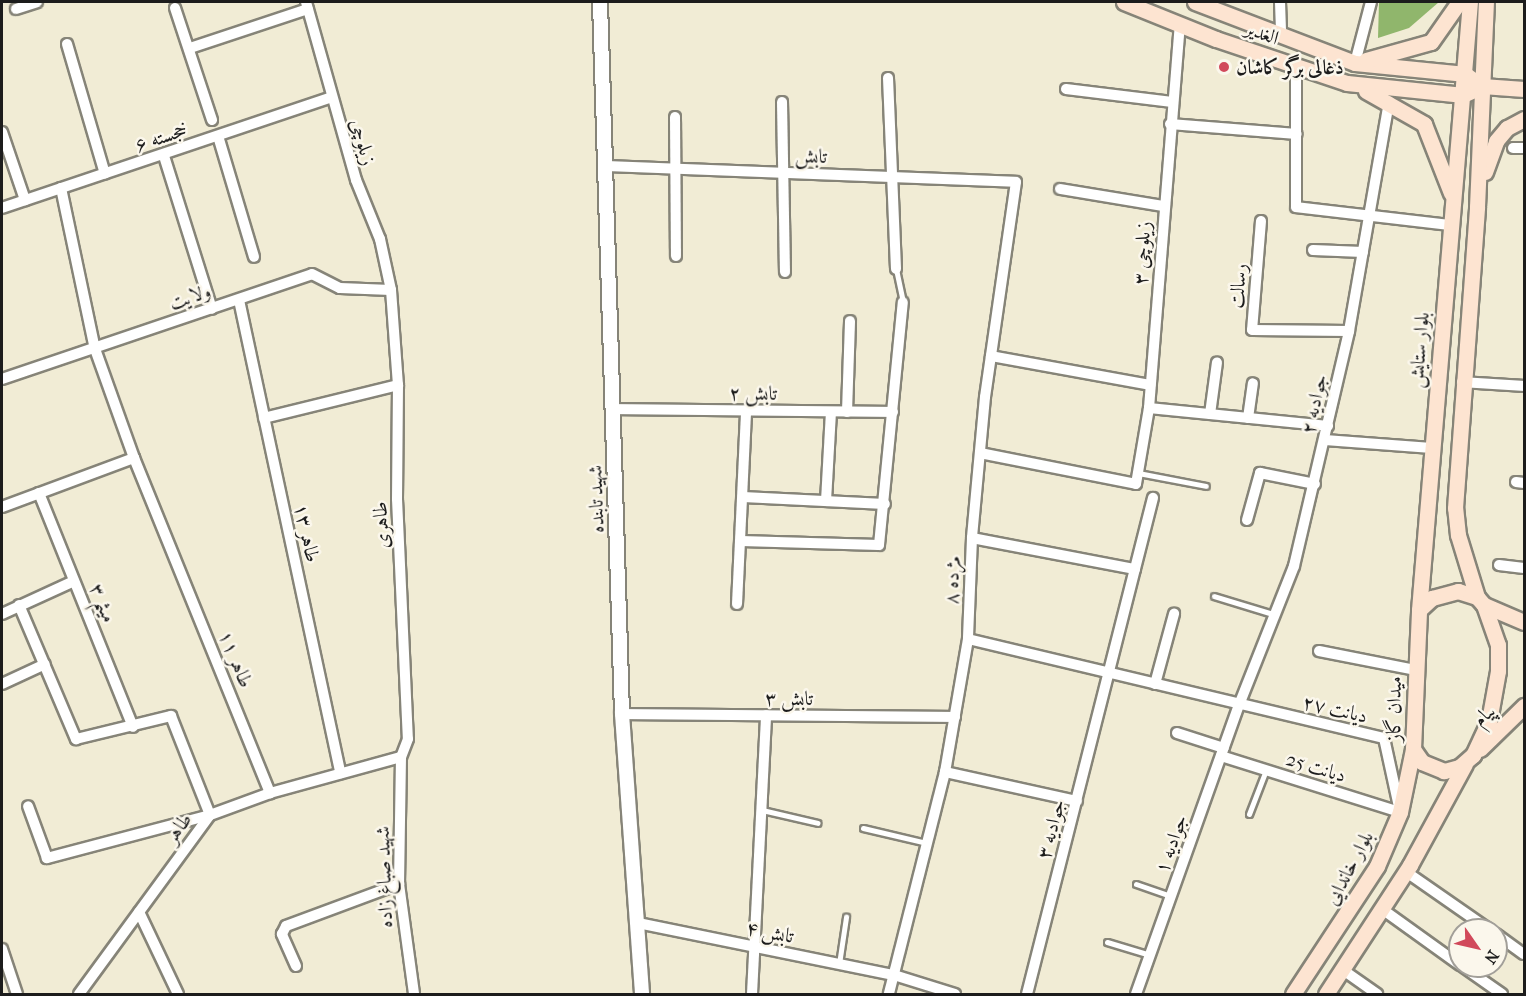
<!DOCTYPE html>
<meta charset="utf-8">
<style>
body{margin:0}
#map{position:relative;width:1526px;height:996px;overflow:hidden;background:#f1ecd5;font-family:"IM FELL French Canon",Amiri,serif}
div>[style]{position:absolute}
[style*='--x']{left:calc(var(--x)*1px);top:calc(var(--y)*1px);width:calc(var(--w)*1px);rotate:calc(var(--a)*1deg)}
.forest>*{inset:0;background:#90b66c}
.roads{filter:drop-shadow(2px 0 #868478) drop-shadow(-2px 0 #868478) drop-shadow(0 2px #868478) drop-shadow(0 -2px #868478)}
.service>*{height:5px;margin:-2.5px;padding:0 2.5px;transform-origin:2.5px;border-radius:2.5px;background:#fff}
.minor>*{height:10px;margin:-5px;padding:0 5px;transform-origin:5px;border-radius:5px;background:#fff}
.tertiary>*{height:14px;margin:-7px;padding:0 7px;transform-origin:7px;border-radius:7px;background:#fff}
.secondary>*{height:15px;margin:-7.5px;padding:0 7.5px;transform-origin:7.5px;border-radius:7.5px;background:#fde4d1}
.dots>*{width:16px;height:16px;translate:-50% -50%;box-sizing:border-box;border:3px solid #fbf7ec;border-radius:50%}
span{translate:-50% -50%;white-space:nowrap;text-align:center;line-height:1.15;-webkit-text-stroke:5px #fbf7ec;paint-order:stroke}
.street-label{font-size:20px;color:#1c1c1c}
.poi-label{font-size:20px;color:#1c1c1c;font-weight:700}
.left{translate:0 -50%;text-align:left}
.frame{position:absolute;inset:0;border:3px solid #1c1c1c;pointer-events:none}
.north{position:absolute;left:1448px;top:918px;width:60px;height:60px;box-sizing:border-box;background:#fbf7ec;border:2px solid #a29f99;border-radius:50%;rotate:124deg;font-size:16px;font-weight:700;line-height:24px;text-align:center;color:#1c1c1c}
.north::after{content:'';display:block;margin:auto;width:21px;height:27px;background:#d1495b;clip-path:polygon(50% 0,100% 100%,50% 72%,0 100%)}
</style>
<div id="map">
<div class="forest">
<div style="clip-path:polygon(1379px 2px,1439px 2px,1409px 28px,1378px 38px)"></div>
</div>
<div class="roads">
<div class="service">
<div style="--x:896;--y:269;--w:34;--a:78"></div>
<div style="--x:1138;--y:473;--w:69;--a:10.8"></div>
<div style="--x:1214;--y:596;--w:65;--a:17"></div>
<div style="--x:762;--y:810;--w:57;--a:13.1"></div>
<div style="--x:1249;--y:814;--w:47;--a:-68.9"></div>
<div style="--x:863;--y:828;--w:66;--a:13.2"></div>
<div style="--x:1136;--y:884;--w:37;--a:19"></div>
<div style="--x:1107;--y:942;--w:45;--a:16.8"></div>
<div style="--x:839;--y:964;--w:48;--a:-81.5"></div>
</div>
<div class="minor">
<div style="--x:306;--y:2;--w:185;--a:74.3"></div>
<div style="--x:356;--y:180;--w:64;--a:67.9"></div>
<div style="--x:380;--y:239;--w:52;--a:77.8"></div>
<div style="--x:391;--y:290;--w:95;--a:85.8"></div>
<div style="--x:398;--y:385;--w:114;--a:90.5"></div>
<div style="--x:397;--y:499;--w:240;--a:87.4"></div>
<div style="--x:408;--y:739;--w:19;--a:111"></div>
<div style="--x:401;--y:757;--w:127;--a:90.9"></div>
<div style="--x:399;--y:884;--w:111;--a:82.2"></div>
<div style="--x:1280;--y:2;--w:33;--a:88"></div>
<div style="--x:175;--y:8;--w:118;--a:71.7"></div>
<div style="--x:16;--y:9;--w:22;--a:-18"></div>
<div style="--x:67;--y:44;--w:135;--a:73.7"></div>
<div style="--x:190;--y:48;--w:124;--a:-18.3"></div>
<div style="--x:1355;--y:63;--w:63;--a:-75.3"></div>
<div style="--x:1296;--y:68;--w:139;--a:90"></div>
<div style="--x:1296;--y:207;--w:154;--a:6.7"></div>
<div style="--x:888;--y:78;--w:191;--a:87.6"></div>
<div style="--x:1066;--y:89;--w:107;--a:7"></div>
<div style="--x:782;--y:102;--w:170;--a:89"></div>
<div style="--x:675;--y:117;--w:139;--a:89.6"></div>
<div style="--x:1170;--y:124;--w:127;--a:4.5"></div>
<div style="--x:2;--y:132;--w:72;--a:71.3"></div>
<div style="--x:218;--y:136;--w:126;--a:73.4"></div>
<div style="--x:1513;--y:148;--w:11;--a:0"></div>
<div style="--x:164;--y:156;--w:160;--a:72.6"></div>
<div style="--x:605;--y:166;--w:411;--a:2.2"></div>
<div style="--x:1016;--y:182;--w:217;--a:98.2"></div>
<div style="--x:985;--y:397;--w:142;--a:95.3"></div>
<div style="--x:972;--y:538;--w:101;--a:92.3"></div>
<div style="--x:968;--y:639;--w:135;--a:99.8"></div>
<div style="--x:945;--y:772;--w:229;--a:104.2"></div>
<div style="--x:61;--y:188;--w:165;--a:78.1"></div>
<div style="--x:95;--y:349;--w:116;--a:70.3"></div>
<div style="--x:134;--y:458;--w:362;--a:67.9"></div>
<div style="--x:1060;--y:189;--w:104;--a:9.4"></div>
<div style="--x:2;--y:208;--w:348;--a:-18.6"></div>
<div style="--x:1261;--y:221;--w:109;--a:94.7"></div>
<div style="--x:1252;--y:330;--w:97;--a:0.6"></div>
<div style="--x:1313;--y:250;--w:50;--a:2.3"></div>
<div style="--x:239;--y:300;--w:484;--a:77.9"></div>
<div style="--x:991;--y:356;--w:162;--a:10.3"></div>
<div style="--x:2;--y:379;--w:327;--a:-18.7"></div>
<div style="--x:312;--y:274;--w:31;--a:27"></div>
<div style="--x:340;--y:288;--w:51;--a:2.2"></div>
<div style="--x:1462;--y:382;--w:62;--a:3.7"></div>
<div style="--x:1149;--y:408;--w:180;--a:5.7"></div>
<div style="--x:612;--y:409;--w:281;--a:0.6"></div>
<div style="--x:847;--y:412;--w:91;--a:-88.1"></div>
<div style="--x:1210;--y:414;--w:52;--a:-82.3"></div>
<div style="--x:264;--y:418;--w:138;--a:-13.8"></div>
<div style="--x:1248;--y:418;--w:35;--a:-82"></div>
<div style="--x:1325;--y:440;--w:107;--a:4.3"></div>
<div style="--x:980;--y:453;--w:159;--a:11.2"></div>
<div style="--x:1136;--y:484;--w:77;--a:-80.3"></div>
<div style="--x:1149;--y:408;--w:384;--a:-85.4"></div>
<div style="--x:1516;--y:482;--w:8;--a:7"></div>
<div style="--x:39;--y:493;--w:252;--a:68.1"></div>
<div style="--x:743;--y:497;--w:142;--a:2.8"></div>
<div style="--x:826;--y:501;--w:89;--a:-86.8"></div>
<div style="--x:2;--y:507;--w:141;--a:-20.4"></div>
<div style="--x:1247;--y:520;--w:49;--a:-74.5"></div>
<div style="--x:1260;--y:473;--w:56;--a:11.3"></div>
<div style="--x:972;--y:538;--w:166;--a:10.8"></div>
<div style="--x:741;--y:541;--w:138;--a:1.7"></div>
<div style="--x:879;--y:545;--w:244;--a:-84.4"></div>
<div style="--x:1499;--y:565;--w:25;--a:7"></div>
<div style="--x:737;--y:604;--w:194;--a:-87.3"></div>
<div style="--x:19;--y:605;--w:146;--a:67"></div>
<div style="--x:76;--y:739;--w:98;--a:-13.6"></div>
<div style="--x:171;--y:716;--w:106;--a:68.5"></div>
<div style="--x:210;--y:815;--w:169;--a:165.2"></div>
<div style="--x:47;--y:858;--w:55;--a:-110.1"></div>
<div style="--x:2;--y:614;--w:79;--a:-24.6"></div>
<div style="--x:968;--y:639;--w:428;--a:13.4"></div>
<div style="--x:1384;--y:738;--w:71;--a:77.7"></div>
<div style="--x:1319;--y:651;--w:99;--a:11.1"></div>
<div style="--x:2;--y:684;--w:47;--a:-24.9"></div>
<div style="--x:1155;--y:684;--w:73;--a:-74.8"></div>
<div style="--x:622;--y:714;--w:333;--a:0.5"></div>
<div style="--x:1177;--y:733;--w:49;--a:17.7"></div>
<div style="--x:1221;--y:756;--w:188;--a:17.4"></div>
<div style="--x:945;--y:772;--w:135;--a:12.4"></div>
<div style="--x:1405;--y:871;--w:103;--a:34.8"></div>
<div style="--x:1382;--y:909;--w:96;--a:35.7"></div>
<div style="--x:139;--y:912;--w:91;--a:64.6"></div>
<div style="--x:638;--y:923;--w:261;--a:11.5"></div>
<div style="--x:894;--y:975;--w:64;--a:17.3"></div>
<div style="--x:1496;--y:934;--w:34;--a:36"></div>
<div style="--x:2;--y:949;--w:47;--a:71.6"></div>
<div style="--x:296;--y:966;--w:35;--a:-114"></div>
<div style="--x:282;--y:934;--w:9;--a:-63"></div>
<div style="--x:286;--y:926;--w:121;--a:-20.4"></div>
<div style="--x:1462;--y:966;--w:49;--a:35"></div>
<div style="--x:1343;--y:970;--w:42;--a:35.2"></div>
<div style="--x:79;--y:994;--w:222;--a:-53.8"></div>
<div style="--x:210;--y:815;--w:64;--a:-20.1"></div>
<div style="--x:270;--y:793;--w:136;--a:-15.4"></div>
<div style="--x:752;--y:994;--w:279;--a:-87.1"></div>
<div style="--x:1027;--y:994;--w:512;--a:-75.75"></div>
<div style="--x:1136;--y:994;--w:307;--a:-70.4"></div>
<div style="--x:1239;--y:705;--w:149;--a:-68.4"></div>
<div style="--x:1294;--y:566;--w:241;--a:-76.8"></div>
<div style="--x:1349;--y:331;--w:233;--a:-80.1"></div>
</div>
<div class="tertiary">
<div style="--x:600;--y:2;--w:712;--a:88.23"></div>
<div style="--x:622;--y:714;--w:281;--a:85.9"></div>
</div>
<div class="secondary">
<div style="--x:1124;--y:2;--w:99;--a:21.9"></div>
<div style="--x:1216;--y:39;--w:138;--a:18.6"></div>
<div style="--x:1347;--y:83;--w:117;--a:5.9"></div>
<div style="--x:1463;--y:95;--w:21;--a:-25"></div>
<div style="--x:1482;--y:86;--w:42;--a:4.1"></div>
<div style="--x:1195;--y:2;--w:171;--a:20.9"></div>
<div style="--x:1355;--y:63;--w:111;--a:5.7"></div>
<div style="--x:1465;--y:74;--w:9;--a:36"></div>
<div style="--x:1366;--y:60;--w:67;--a:-15.5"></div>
<div style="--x:1431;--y:42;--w:49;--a:-55"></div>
<div style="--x:1366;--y:91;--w:67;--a:29.6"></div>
<div style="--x:1424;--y:124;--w:74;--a:68.6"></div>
<div style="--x:1485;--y:172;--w:33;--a:-70"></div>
<div style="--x:1496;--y:141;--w:17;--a:-50"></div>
<div style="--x:1507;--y:128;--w:19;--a:-28"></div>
<div style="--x:1458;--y:591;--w:20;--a:18"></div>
<div style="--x:1477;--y:597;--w:11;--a:49"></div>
<div style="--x:1484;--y:605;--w:42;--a:70.7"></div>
<div style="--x:1498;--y:645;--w:26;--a:90"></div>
<div style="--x:1498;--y:671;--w:51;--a:100.2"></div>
<div style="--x:1489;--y:721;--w:38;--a:115"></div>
<div style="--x:1473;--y:755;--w:18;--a:139"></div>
<div style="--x:1459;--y:767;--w:16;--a:165"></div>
<div style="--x:1444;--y:771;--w:24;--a:-158"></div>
<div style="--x:1422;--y:762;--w:16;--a:-125"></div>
<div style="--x:1413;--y:749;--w:139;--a:-87.5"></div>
<div style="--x:1419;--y:610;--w:18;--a:-43"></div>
<div style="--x:1432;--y:598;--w:27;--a:-15"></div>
<div style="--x:1477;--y:597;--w:65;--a:-107"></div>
<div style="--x:1458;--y:535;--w:27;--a:-96"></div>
<div style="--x:1455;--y:508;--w:302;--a:-85.8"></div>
<div style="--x:1477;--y:207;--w:205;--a:-87.5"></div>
<div style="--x:1484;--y:605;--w:43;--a:23"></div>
<div style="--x:1419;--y:610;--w:610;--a:-85.21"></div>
<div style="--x:1480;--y:749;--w:62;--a:-44.3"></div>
<div style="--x:1293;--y:994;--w:153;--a:-56.7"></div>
<div style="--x:1377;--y:866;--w:59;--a:-66.9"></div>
<div style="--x:1400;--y:812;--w:64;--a:-78.3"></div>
<div style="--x:1326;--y:994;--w:154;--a:-56.9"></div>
<div style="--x:1410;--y:865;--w:115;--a:-61.4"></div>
</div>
</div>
<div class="dots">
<div style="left:1224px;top:67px;background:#d1495b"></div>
</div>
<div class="street-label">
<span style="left:1262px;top:33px;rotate:20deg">الغدیر</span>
<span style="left:161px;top:137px;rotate:-19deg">خجسته ۶</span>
<span style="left:363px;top:142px;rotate:74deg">زیلوچی</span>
<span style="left:811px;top:156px;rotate:2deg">تابش</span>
<span style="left:1142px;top:253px;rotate:-87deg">زیلوچی ۳</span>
<span style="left:1238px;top:286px;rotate:-85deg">رسالت</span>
<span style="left:190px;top:297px;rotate:-19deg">ولایت</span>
<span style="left:1419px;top:350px;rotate:-85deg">بلوار ستایش</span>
<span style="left:753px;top:393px;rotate:1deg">تابش ۲</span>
<span style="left:1314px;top:404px;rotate:-77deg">جوادیه ۲</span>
<span style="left:596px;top:499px;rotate:-92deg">شهید تابنده</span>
<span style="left:381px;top:525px;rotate:-93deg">طاهری</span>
<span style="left:307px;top:533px;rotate:78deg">طاهر ۱۳</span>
<span style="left:952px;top:580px;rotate:-87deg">مژده ۸</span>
<span style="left:103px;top:603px;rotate:68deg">میثم ۳</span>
<span style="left:236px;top:659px;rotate:68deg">طاهر ۱۱</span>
<span style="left:789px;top:698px">تابش ۳</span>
<span style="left:1335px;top:709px;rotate:13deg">دیانت ۲۷</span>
<span style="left:1394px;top:709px;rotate:-89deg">میدان گاز</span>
<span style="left:1484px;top:715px;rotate:-44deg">پیام</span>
<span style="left:1316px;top:767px;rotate:17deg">دیانت 25</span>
<span style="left:178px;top:828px;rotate:-54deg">طاهر</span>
<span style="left:1051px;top:829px;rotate:-75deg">جوادیه ۳</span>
<span style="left:1171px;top:844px;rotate:-70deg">جوادیه ۱</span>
<span style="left:1349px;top:868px;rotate:-62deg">بلوار خاندایی</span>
<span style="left:384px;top:877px;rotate:-92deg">شهید صباغ زاده</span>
<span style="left:770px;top:932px;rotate:11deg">تابش ۴</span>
</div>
<div class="poi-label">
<span class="left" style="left:1236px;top:67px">ذغالی برگر کاشان</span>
</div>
<div class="frame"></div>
<div class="north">N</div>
</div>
